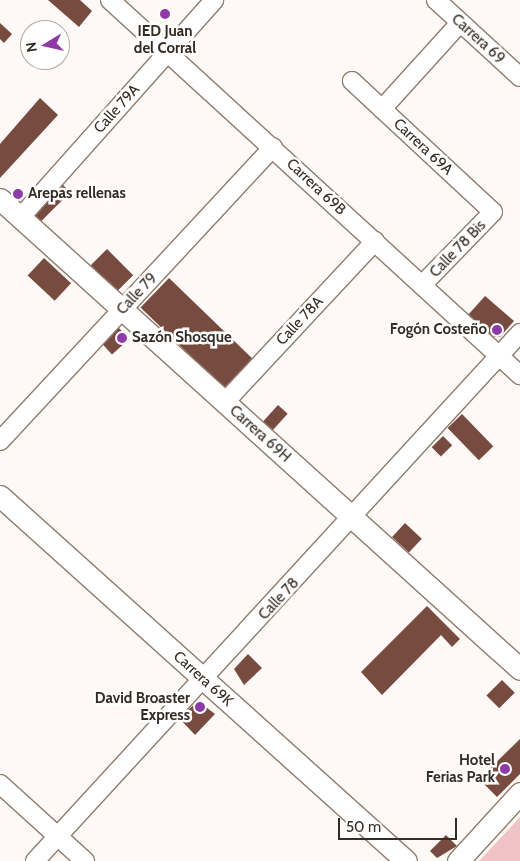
<!DOCTYPE html>
<meta charset="utf-8">
<style>
body{margin:0}
#map{position:relative;width:520px;height:861px;overflow:hidden;background:#fef9f6;font-family:Cabin,sans-serif}
div>[style]{position:absolute}
[style*='--x']{left:calc(var(--x)*1px);top:calc(var(--y)*1px);width:calc(var(--w)*1px);rotate:calc(var(--a)*1deg)}
.green>*{inset:0;background:#f0c3c4}
.building>*{inset:0;background:#774b3f;transform-origin:0 0}
.roads{filter:drop-shadow(1px 0 #907d70) drop-shadow(-1px 0 #907d70) drop-shadow(0 1px #907d70) drop-shadow(0 -1px #907d70)}
.minor>*{height:18px;margin:-9px;padding:0 9px;transform-origin:9px;border-radius:9px;background:#fff}
.tertiary>*{height:21px;margin:-10.5px;padding:0 10.5px;transform-origin:10.5px;border-radius:10.5px;background:#fff}
.dots>*{width:14px;height:14px;translate:-50% -50%;box-sizing:border-box;border:2px solid #fff;border-radius:50%}
span{translate:-50% -50%;white-space:nowrap;text-align:center;line-height:1.15;-webkit-text-stroke:5px #fff;paint-order:stroke}
.poi-label{font-size:15px;color:#342c26;font-weight:700}
.left{translate:0 -50%;text-align:left}
.right{translate:-100% -50%;text-align:right}
.street-label{font-size:15px;color:#342c26}
.north{position:absolute;left:20px;top:20px;width:50px;height:50px;box-sizing:border-box;background:#fff;border:1px solid #aeaba8;border-radius:50%;rotate:261deg;font-size:14px;font-weight:700;line-height:20px;text-align:center;color:#342c26}
.north::after{content:'';display:block;margin:auto;width:18px;height:22px;background:#8f3aa8;clip-path:polygon(50% 0,100% 100%,50% 72%,0 100%)}
.scale{position:absolute;left:338px;top:818px;width:119px;height:22px;box-sizing:border-box;border:2px solid #342c26;border-top:0;padding-left:6px;font-size:15px;line-height:18px;white-space:nowrap;color:#342c26;-webkit-text-stroke:4px #fff;paint-order:stroke}
</style>
<div id="map">
<div class="green">
<div style="clip-path:polygon(520px 817px,520px 861px,479px 861px)"></div>
</div>
<div class="building">
<div style="clip-path:polygon(48px 0,80px 0,92px 11px,79px 27px)"></div>
<div style="clip-path:polygon(0 23px,12px 34px,4px 43px,0 39px)"></div>
<div style="clip-path:polygon(40px 98px,58px 115px,0 178px,0 144px)"></div>
<div style="left:61px;top:183px;width:13px;height:45px;rotate:45deg"></div>
<div style="left:107px;top:249px;width:37px;height:23px;rotate:45deg"></div>
<div style="left:44px;top:258px;width:37px;height:24px;rotate:43deg"></div>
<div style="left:169px;top:278px;width:118px;height:41px;rotate:44deg"></div>
<div style="clip-path:polygon(485px 296px,514px 321px,500px 337px,494px 337px,468px 315px)"></div>
<div style="left:119px;top:328px;width:15px;height:23px;rotate:48deg"></div>
<div style="left:278px;top:405px;width:13px;height:22px;rotate:42deg"></div>
<div style="left:462px;top:414px;width:45px;height:20px;rotate:46deg"></div>
<div style="left:443px;top:436px;width:13px;height:16px;rotate:45deg"></div>
<div style="left:405px;top:523px;width:23px;height:19px;rotate:43deg"></div>
<div style="clip-path:polygon(427px 606px,460px 639px,452px 647px,441px 635px,382px 695px,361px 672px)"></div>
<div style="clip-path:polygon(248px 654px,262px 668px,244px 685px,234px 669px)"></div>
<div style="left:502px;top:680px;width:18px;height:22px;rotate:45deg"></div>
<div style="clip-path:polygon(198px 701px,215px 714px,195px 735px,179px 718px)"></div>
<div style="clip-path:polygon(520px 739px,520px 774px,497px 797px,479px 779px)"></div>
<div style="clip-path:polygon(446px 835px,457px 846px,437px 858px,430px 851px)"></div>
</div>
<div class="roads">
<div class="minor">
<div style="--x:110;--y:0;--w:556;--a:42.45"></div>
<div style="--x:436;--y:0;--w:114;--a:42.5"></div>
<div style="--x:352;--y:81;--w:192;--a:42.9"></div>
<div style="--x:493;--y:212;--w:102;--a:134.2"></div>
<div style="--x:382;--y:109;--w:116;--a:-47.8"></div>
<div style="--x:20;--y:218;--w:292;--a:-48.3"></div>
<div style="--x:225;--y:402;--w:220;--a:-47"></div>
<div style="--x:0;--y:441;--w:401;--a:-47.1"></div>
<div style="--x:0;--y:784;--w:115;--a:42.2"></div>
<div style="--x:35;--y:861;--w:717;--a:-47.43"></div>
</div>
<div class="tertiary">
<div style="--x:0;--y:199;--w:701;--a:42.11"></div>
<div style="--x:0;--y:496;--w:546;--a:41.96"></div>
<div style="--x:458;--y:861;--w:92;--a:-47.6"></div>
</div>
</div>
<div class="dots">
<div style="left:165px;top:14px;background:#8f3aa8"></div>
<div style="left:18px;top:194px;background:#8f3aa8"></div>
<div style="left:497px;top:330px;background:#8f3aa8"></div>
<div style="left:122px;top:338px;background:#8f3aa8"></div>
<div style="left:200px;top:707px;background:#8f3aa8"></div>
<div style="left:505px;top:769px;background:#8f3aa8"></div>
</div>
<div class="poi-label">
<span style="left:165px;top:40px">IED Juan<br>del Corral</span>
<span class="left" style="left:28px;top:194px">Arepas rellenas</span>
<span class="right" style="left:487px;top:330px">Fogón Costeño</span>
<span class="left" style="left:132px;top:338px">Sazón Shosque</span>
<span class="right" style="left:190px;top:707px">David Broaster<br>Express</span>
<span class="right" style="left:495px;top:769px">Hotel<br>Ferias Park</span>
</div>
<div class="street-label">
<span style="left:478px;top:39px;rotate:42deg">Carrera 69</span>
<span style="left:117px;top:109px;rotate:-48deg">Calle 79A</span>
<span style="left:423px;top:147px;rotate:43deg">Carrera 69A</span>
<span style="left:316px;top:187px;rotate:43deg">Carrera 69B</span>
<span style="left:458px;top:249px;rotate:-46deg">Calle 78 Bis</span>
<span style="left:137px;top:294px;rotate:-47deg">Calle 79</span>
<span style="left:300px;top:321px;rotate:-47deg">Calle 78A</span>
<span style="left:260px;top:434px;rotate:42deg">Carrera 69H</span>
<span style="left:279px;top:599px;rotate:-47deg">Calle 78</span>
<span style="left:203px;top:679px;rotate:42deg">Carrera 69K</span>
</div>
<div class="north">N</div>
<div class="scale">50 m</div>
</div>
